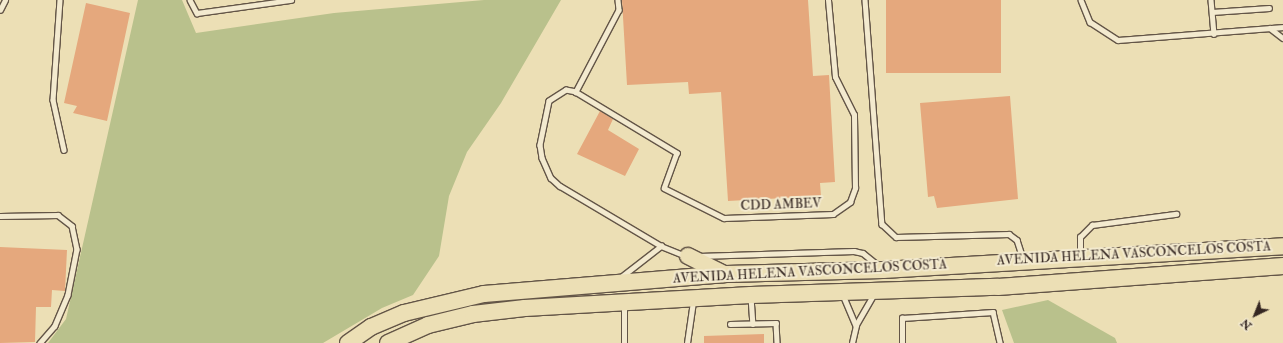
<!DOCTYPE html>
<style>
body{margin:0}
#map{position:relative;width:1283px;height:343px;overflow:hidden;background:#ecdfb5;font-family:"IM FELL Double Pica",serif}
div>[style]{position:absolute}
[style*='--x']{left:calc(var(--x)*1px);top:calc(var(--y)*1px);width:calc(var(--w)*1px);rotate:calc(var(--a)*1deg)}
.green>*{inset:0;background:#b9c18c}
.building>*{inset:0;background:#e5a87d;transform-origin:0 0}
.roads{filter:drop-shadow(1px 0 #635547) drop-shadow(-1px 0 #635547) drop-shadow(0 1px #635547) drop-shadow(0 -1px #635547)}
.service>*{height:4.5px;margin:-2.25px;padding:0 2.25px;transform-origin:2.25px;border-radius:2.25px;background:#f3eacf}
.trunk>*{height:16px;margin:-8px;padding:0 8px;transform-origin:8px;border-radius:8px;background:#ecdfb5}
span{translate:-50% -50%;white-space:nowrap;text-align:center;line-height:1.15;-webkit-text-stroke:4px #f3eacf;paint-order:stroke}
.street-label{font-size:13px;color:#352722}
.north{position:absolute;left:1235px;top:295px;width:40px;height:40px;-webkit-text-stroke:3px #f3eacf;paint-order:stroke;rotate:223deg;font-size:11px;font-weight:700;line-height:16px;text-align:center;color:#352722}
.north::after{content:'';display:block;margin:auto;width:14px;height:18px;background:#352722;clip-path:polygon(50% 0,100% 100%,50% 72%,0 100%)}
</style>
<div id="map">
<div class="green">
<div style="clip-path:polygon(138px 0,182px 0,196px 33px,334px 13px,484px 0,561px 0,501px 103px,467px 152px,449px 196px,439px 256px,413px 295px,382px 308px,323px 343px,48px 343px,66px 319px)"></div>
<div style="clip-path:polygon(1048px 300px,1115px 338px,1117px 343px,1014px 343px,1002px 310px)"></div>
</div>
<div class="building">
<div style="clip-path:polygon(622px 0,808px 0,813px 76px,829px 75px,835px 182px,820px 183px,821px 196px,728px 201px,721px 92px,689px 94px,688px 82px,627px 85px)"></div>
<div style="left:886px;top:0;width:115px;height:73px"></div>
<div style="clip-path:polygon(86px 3px,130px 13px,107px 121px,73px 113px,77px 106px,64px 103px)"></div>
<div style="clip-path:polygon(1010px 96px,1018px 199px,937px 208px,934px 196px,928px 197px,920px 103px)"></div>
<div style="clip-path:polygon(600px 111px,613px 119px,608px 130px,639px 149px,625px 176px,577px 154px)"></div>
<div style="clip-path:polygon(0 247px,67px 250px,65px 291px,52px 290px,51px 307px,36px 307px,35px 342px,0 343px)"></div>
<div style="clip-path:polygon(764px 334px,764px 343px,704px 343px,704px 336px)"></div>
</div>
<div class="roads">
<div class="service">
<div style="--x:60;--y:0;--w:100;--a:94"></div>
<div style="--x:53;--y:100;--w:51;--a:77.6"></div>
<div style="--x:190;--y:0;--w:15;--a:62"></div>
<div style="--x:197;--y:13;--w:95;--a:-7.9"></div>
<div style="--x:618;--y:0;--w:10;--a:84"></div>
<div style="--x:619;--y:10;--w:93;--a:117.7"></div>
<div style="--x:576;--y:92;--w:10;--a:-169"></div>
<div style="--x:566;--y:90;--w:20;--a:147"></div>
<div style="--x:549;--y:101;--w:45;--a:101.6"></div>
<div style="--x:540;--y:145;--w:13;--a:81"></div>
<div style="--x:542;--y:158;--w:22;--a:66"></div>
<div style="--x:551;--y:178;--w:12;--a:42"></div>
<div style="--x:560;--y:186;--w:117;--a:30.7"></div>
<div style="--x:661;--y:246;--w:27;--a:22"></div>
<div style="--x:865;--y:0;--w:225;--a:85.7"></div>
<div style="--x:882;--y:224;--w:19;--a:43"></div>
<div style="--x:896;--y:237;--w:113;--a:-1.5"></div>
<div style="--x:1009;--y:234;--w:10;--a:37"></div>
<div style="--x:1017;--y:240;--w:20;--a:72"></div>
<div style="--x:1081;--y:0;--w:24;--a:68"></div>
<div style="--x:1090;--y:22;--w:33;--a:33"></div>
<div style="--x:1118;--y:40;--w:166;--a:-4.5"></div>
<div style="--x:1211;--y:0;--w:34;--a:85"></div>
<div style="--x:0;--y:10;--w:11;--a:-63"></div>
<div style="--x:1212;--y:12;--w:57;--a:-4"></div>
<div style="--x:1270;--y:28;--w:16;--a:38"></div>
<div style="--x:576;--y:92;--w:118;--a:31.1"></div>
<div style="--x:677;--y:153;--w:37;--a:110"></div>
<div style="--x:664;--y:188;--w:67;--a:26.6"></div>
<div style="--x:724;--y:218;--w:109;--a:-2.1"></div>
<div style="--x:833;--y:214;--w:21;--a:-35"></div>
<div style="--x:850;--y:202;--w:15;--a:-70"></div>
<div style="--x:855;--y:188;--w:73;--a:-90.8"></div>
<div style="--x:854;--y:115;--w:42;--a:-116.6"></div>
<div style="--x:835;--y:77;--w:77;--a:-95.2"></div>
<div style="--x:0;--y:216;--w:58;--a:-1"></div>
<div style="--x:58;--y:215;--w:18;--a:38"></div>
<div style="--x:72;--y:226;--w:24;--a:78"></div>
<div style="--x:77;--y:249;--w:47;--a:101.1"></div>
<div style="--x:68;--y:295;--w:34;--a:113"></div>
<div style="--x:55;--y:326;--w:23;--a:131"></div>
<div style="--x:1080;--y:255;--w:18;--a:-90"></div>
<div style="--x:1080;--y:237;--w:17;--a:-45"></div>
<div style="--x:1092;--y:225;--w:85;--a:-7.5"></div>
<div style="--x:699;--y:256;--w:155;--a:-1.8"></div>
<div style="--x:854;--y:251;--w:9;--a:13"></div>
<div style="--x:863;--y:253;--w:21;--a:39"></div>
<div style="--x:621;--y:277;--w:51;--a:-37.8"></div>
<div style="--x:843;--y:295;--w:33;--a:67"></div>
<div style="--x:751;--y:297;--w:27;--a:86"></div>
<div style="--x:730;--y:324;--w:46;--a:-1.2"></div>
<div style="--x:776;--y:323;--w:20;--a:87"></div>
<div style="--x:624;--y:343;--w:39;--a:-90"></div>
<div style="--x:687;--y:343;--w:41;--a:-81.7"></div>
<div style="--x:852;--y:343;--w:18;--a:-77"></div>
<div style="--x:856;--y:325;--w:36;--a:-60"></div>
<div style="--x:902;--y:343;--w:25;--a:-90"></div>
<div style="--x:902;--y:318;--w:91;--a:-3.8"></div>
<div style="--x:993;--y:312;--w:32;--a:77"></div>
</div>
<div class="trunk">
<div style="--x:688;--y:256;--w:40;--a:26.6"></div>
<div style="--x:348;--y:343;--w:28;--a:-35"></div>
<div style="--x:371;--y:327;--w:36;--a:-23"></div>
<div style="--x:404;--y:313;--w:82;--a:-13.4"></div>
<div style="--x:484;--y:294;--w:243;--a:-4.7"></div>
<div style="--x:726;--y:274;--w:157;--a:-1.5"></div>
<div style="--x:883;--y:270;--w:401;--a:-3.4"></div>
<div style="--x:388;--y:343;--w:44;--a:-24.2"></div>
<div style="--x:428;--y:325;--w:46;--a:-13.7"></div>
<div style="--x:473;--y:314;--w:52;--a:-6.6"></div>
<div style="--x:525;--y:308;--w:226;--a:-3.3"></div>
<div style="--x:751;--y:295;--w:247;--a:-1.9"></div>
<div style="--x:998;--y:287;--w:286;--a:-4.2"></div>
</div>
</div>
<div class="street-label">
<span style="left:781px;top:205px;rotate:-2deg">CDD AMBEV</span>
<span style="left:1134px;top:254px;rotate:-3deg">AVENIDA HELENA VASCONCELOS COSTA</span>
<span style="left:810px;top:272px;rotate:-3deg">AVENIDA HELENA VASCONCELOS COSTA</span>
</div>
<div class="north">N</div>
</div>
